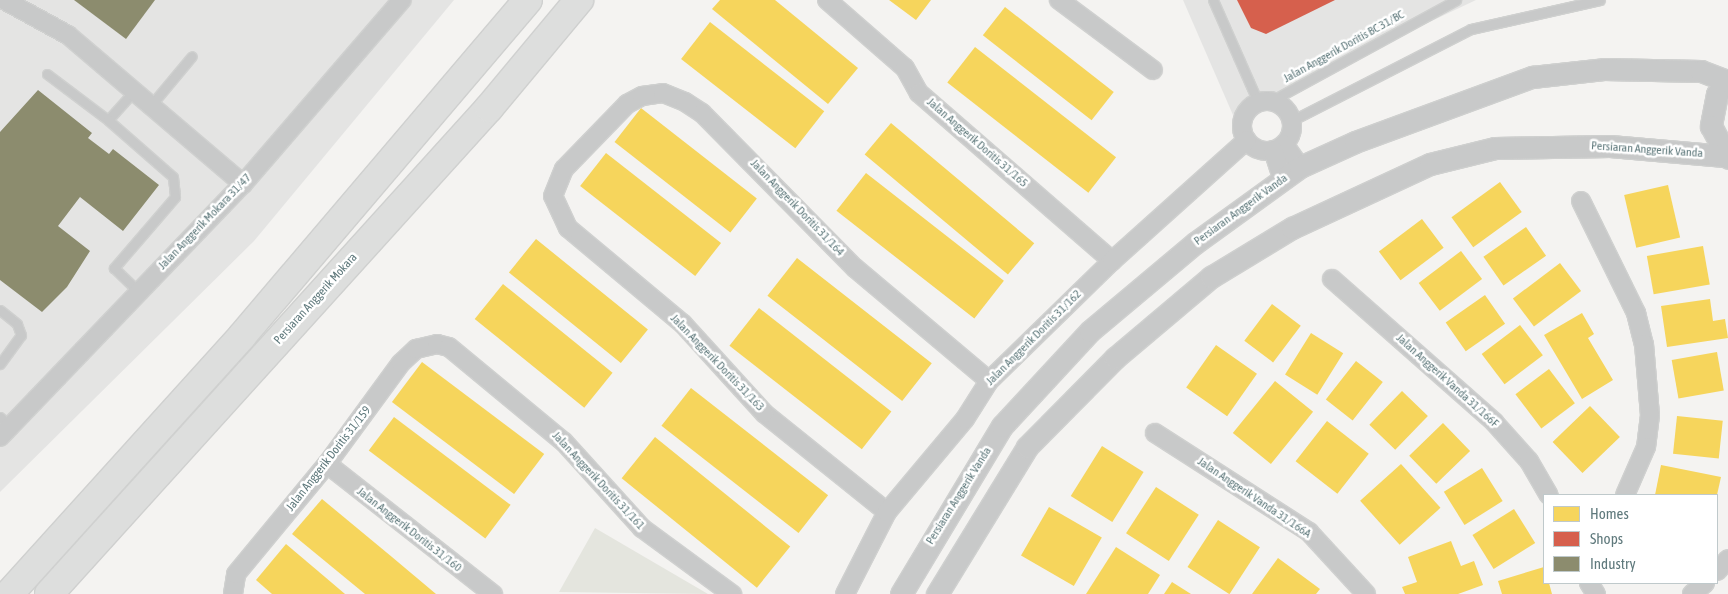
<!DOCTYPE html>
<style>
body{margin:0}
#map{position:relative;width:1728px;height:594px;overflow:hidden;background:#f4f3f1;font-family:"Asap Condensed",sans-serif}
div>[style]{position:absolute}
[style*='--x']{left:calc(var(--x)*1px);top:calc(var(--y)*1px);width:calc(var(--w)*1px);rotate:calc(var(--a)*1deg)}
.built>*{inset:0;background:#e4e4e3}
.green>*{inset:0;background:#e4e5de}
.homes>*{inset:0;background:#f6d55c;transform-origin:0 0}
.shops>*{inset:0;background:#d6604d}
.industry>*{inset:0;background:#8c8c6e}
.roads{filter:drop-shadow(1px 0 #cfd0cf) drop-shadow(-1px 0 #cfd0cf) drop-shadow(0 1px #cfd0cf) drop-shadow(0 -1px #cfd0cf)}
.service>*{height:9px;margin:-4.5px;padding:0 4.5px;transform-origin:4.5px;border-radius:4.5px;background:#c8c9c9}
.minor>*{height:18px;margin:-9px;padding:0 9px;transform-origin:9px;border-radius:9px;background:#c8c9c9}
.minor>.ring{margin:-9px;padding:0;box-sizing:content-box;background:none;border:18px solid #c8c9c9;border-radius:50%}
.tertiary>*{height:21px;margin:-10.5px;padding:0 10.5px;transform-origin:10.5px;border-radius:10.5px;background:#c8c9c9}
.primary>*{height:28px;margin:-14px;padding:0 14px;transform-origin:14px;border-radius:14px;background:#dddedd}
span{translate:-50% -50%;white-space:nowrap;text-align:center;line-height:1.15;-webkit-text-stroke:5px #fff;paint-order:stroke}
.street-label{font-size:12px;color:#5f797c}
.legend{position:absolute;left:1543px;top:494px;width:175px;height:90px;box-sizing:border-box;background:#fff;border:1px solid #bfc9cb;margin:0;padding:6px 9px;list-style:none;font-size:15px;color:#5f797c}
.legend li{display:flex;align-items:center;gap:10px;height:25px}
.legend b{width:25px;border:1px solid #bfc9cb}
</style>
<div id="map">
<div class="built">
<div style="clip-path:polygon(0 0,454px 0,254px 241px,0 492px)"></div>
<div style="clip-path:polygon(1183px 0,1476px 0,1233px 115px)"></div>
</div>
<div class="green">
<div style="clip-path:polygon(595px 528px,708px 594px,559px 592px)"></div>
</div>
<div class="homes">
<div style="clip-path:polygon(720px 0,775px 0,858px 68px,828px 104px,712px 9px)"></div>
<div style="clip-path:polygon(889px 0,931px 0,916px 20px)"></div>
<div style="left:1005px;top:7px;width:138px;height:36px;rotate:38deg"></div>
<div style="left:710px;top:22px;width:145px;height:47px;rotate:38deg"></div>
<div style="left:975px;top:47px;width:179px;height:45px;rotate:38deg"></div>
<div style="left:641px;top:108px;width:147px;height:43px;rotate:38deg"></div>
<div style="left:891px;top:123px;width:187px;height:41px;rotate:40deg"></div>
<div style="left:606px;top:153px;width:146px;height:42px;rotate:38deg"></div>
<div style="left:866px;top:173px;width:175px;height:48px;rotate:38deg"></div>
<div style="left:1500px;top:182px;width:37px;height:60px;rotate:54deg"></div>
<div style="left:1668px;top:185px;width:54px;height:45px;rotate:77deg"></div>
<div style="left:1422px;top:219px;width:36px;height:54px;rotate:53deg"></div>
<div style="left:1526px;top:227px;width:35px;height:52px;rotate:55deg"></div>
<div style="left:536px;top:239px;width:144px;height:43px;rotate:39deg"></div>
<div style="left:1703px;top:246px;width:39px;height:57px;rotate:80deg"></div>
<div style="left:1461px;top:251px;width:35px;height:53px;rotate:53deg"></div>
<div style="left:797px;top:258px;width:171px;height:48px;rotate:38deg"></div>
<div style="left:1560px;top:263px;width:35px;height:59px;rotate:53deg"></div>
<div style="left:503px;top:284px;width:141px;height:45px;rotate:39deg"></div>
<div style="left:1485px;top:295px;width:35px;height:48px;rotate:55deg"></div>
<div style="clip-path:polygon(1710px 299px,1713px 321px,1725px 319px,1728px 338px,1667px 347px,1661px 306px)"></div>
<div style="left:1272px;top:304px;width:36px;height:46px;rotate:37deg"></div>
<div style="left:759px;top:308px;width:168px;height:48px;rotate:38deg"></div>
<div style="clip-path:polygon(1582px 313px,1594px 334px,1588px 338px,1613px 380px,1582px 399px,1544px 335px)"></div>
<div style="left:1520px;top:325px;width:38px;height:48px;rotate:53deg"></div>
<div style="left:1311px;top:333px;width:38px;height:49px;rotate:32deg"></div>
<div style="left:1216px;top:345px;width:50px;height:52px;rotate:35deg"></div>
<div style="left:1717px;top:352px;width:39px;height:46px;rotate:80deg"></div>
<div style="left:1356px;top:361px;width:34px;height:49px;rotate:38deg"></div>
<div style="left:422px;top:362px;width:153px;height:50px;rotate:37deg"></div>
<div style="left:1549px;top:369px;width:43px;height:42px;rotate:53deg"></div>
<div style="left:1275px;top:381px;width:49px;height:67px;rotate:39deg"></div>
<div style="left:691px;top:388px;width:174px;height:48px;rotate:38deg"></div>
<div style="left:1402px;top:391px;width:36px;height:47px;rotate:44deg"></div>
<div style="left:1590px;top:406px;width:43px;height:52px;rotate:46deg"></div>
<div style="left:1677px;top:416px;width:46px;height:38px;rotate:6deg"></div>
<div style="left:394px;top:417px;width:146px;height:42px;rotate:37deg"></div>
<div style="left:1327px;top:421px;width:53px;height:51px;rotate:38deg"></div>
<div style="left:1443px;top:423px;width:39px;height:47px;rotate:46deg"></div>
<div style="left:655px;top:437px;width:174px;height:53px;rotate:39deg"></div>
<div style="left:1102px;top:446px;width:49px;height:59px;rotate:32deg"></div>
<div style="left:1401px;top:464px;width:59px;height:55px;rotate:48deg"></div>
<div style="clip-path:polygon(1661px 465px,1721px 477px,1717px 495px,1655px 495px)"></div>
<div style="left:1482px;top:468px;width:39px;height:45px;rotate:58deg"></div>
<div style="left:1156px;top:487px;width:51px;height:55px;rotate:33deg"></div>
<div style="clip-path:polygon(322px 499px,392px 557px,436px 594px,365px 594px,292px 534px)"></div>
<div style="left:1049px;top:507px;width:61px;height:56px;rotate:30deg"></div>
<div style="left:1514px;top:509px;width:40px;height:49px;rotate:58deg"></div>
<div style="left:1218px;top:520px;width:50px;height:56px;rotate:33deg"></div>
<div style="clip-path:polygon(1451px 541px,1461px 566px,1474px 561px,1483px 585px,1458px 594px,1405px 594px,1402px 587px,1417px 582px,1408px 557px)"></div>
<div style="clip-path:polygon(286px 544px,325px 577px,345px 594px,272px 594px,256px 580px)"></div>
<div style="clip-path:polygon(1116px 547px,1160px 575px,1148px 594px,1086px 594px)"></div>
<div style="clip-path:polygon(1278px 558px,1320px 589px,1316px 594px,1252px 594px)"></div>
<div style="clip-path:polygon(1544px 567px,1544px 583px,1549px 583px,1552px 594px,1502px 594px,1498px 581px)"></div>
<div style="clip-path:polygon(1172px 582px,1191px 594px,1164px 594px)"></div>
</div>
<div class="shops">
<div style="clip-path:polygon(1237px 0,1335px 0,1266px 34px,1251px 28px)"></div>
</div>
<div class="industry">
<div style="clip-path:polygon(74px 0,155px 0,126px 39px)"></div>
<div style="clip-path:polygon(38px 90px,92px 133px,88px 138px,109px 154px,113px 149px,159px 185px,123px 231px,80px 197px,58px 226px,90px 251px,67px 287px,42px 312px,0 280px,0 132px)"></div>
</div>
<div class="roads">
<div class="service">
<div style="--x:1213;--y:0;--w:111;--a:66.2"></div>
<div style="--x:47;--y:74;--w:76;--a:37"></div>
<div style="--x:135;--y:90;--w:40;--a:132"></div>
<div style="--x:108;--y:120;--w:86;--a:41.2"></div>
<div style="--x:173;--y:177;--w:20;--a:84"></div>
<div style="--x:175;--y:197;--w:94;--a:130.7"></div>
<div style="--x:114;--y:268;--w:35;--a:44"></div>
<div style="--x:1271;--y:101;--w:211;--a:-28.6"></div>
<div style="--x:152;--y:104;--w:62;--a:-50.2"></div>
<div style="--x:1291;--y:121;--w:202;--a:-27.1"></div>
<div style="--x:1471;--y:29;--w:132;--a:-12.7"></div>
<div style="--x:0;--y:310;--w:22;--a:39"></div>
<div style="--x:17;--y:324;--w:12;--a:70"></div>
<div style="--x:21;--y:335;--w:36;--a:126"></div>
<div style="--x:0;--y:417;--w:13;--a:42"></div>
</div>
<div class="minor">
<div style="--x:4;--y:0;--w:73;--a:28.7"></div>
<div style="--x:68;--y:35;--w:230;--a:40.4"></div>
<div style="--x:827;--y:0;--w:103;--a:41.1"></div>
<div style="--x:905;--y:68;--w:29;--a:61"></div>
<div style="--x:919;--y:93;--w:256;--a:41"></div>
<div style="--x:1059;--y:0;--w:117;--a:36.7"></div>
<div class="ring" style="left:1242px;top:101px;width:32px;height:32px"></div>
<div style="--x:1284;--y:144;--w:28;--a:55"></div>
<div style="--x:1273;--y:150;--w:32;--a:72"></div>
<div style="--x:1581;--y:201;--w:125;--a:63.8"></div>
<div style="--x:1636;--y:313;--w:32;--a:76"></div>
<div style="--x:1644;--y:344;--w:71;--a:85.2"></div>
<div style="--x:1650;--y:415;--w:32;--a:97"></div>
<div style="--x:1646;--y:447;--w:52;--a:113.6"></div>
<div style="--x:1332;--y:279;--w:216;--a:41.4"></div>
<div style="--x:1494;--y:422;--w:52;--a:48.1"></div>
<div style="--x:1529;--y:461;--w:39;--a:60"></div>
<div style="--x:1155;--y:433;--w:183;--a:32.7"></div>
<div style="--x:1309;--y:532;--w:84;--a:47.4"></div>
<div style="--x:0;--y:437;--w:351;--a:-46.2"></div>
<div style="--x:243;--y:184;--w:243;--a:-49.2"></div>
<div style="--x:327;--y:464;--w:211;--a:38.1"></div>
<div style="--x:887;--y:512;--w:158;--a:-141.2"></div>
<div style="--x:764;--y:413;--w:120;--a:-132.3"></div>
<div style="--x:683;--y:324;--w:150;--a:-140.1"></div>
<div style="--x:568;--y:228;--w:35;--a:-115"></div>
<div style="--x:553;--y:196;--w:29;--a:-68"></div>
<div style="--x:564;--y:169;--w:91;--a:-45.9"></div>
<div style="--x:627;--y:104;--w:17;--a:-28"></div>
<div style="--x:642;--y:96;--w:21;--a:-8"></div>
<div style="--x:663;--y:93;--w:24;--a:22"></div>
<div style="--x:685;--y:102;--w:20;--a:33"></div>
<div style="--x:702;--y:113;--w:218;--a:45.4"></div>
<div style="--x:855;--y:268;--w:175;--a:40.1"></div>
<div style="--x:1717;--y:571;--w:16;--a:-47"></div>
<div style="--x:1589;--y:583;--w:13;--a:58"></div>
<div style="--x:233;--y:594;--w:20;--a:-81"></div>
<div style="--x:236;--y:574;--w:143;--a:-50.4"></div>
<div style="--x:327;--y:464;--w:125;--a:-53.8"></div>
<div style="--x:401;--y:363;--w:21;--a:-43"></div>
<div style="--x:416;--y:349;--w:22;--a:-13"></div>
<div style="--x:437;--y:344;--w:12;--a:14"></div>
<div style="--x:449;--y:347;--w:149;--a:39.6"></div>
<div style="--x:564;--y:442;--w:116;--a:47.8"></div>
<div style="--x:642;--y:528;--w:112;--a:36.3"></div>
<div style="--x:845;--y:594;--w:92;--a:-62.9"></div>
<div style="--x:887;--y:512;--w:121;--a:-50"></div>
<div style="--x:965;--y:419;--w:45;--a:-57.7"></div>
<div style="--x:989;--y:381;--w:172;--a:-44.3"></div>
<div style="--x:1112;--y:261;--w:181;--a:-41.9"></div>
<div style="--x:1692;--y:594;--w:17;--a:-40"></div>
</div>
<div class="tertiary">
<div style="--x:1728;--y:80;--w:18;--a:128"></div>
<div style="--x:1717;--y:94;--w:33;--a:101"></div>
<div style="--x:1711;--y:126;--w:36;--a:62"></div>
<div style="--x:901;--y:594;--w:196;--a:-59"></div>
<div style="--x:1002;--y:426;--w:129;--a:-47.2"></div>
<div style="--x:1090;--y:331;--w:137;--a:-40"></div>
<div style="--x:1195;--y:243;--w:130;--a:-35.9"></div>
<div style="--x:1300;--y:167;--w:60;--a:-24.4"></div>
<div style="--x:1355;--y:142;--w:189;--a:-20.2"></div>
<div style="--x:1532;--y:77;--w:72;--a:-6.3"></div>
<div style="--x:1604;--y:69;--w:97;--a:1.2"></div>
<div style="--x:1701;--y:71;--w:28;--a:21"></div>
<div style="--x:937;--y:594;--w:172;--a:-58.5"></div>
<div style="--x:1027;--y:447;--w:125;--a:-45.3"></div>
<div style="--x:1115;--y:358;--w:126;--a:-40.2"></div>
<div style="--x:1211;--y:277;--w:95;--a:-31.2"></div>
<div style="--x:1292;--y:228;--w:152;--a:-24.9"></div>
<div style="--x:1430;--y:164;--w:67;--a:-13.8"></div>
<div style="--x:1495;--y:148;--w:115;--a:-1"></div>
<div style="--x:1610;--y:146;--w:115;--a:5"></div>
</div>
<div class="primary">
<div style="--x:9;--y:594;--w:348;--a:-47.9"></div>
<div style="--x:242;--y:336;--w:441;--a:-49.6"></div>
<div style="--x:49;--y:594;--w:656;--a:-47.84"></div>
<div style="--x:489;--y:108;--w:141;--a:-50.2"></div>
</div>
</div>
<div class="street-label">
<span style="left:1344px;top:47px;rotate:-29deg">Jalan Anggerik Doritis BC 31/BC</span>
<span style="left:977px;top:143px;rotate:41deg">Jalan Anggerik Doritis 31/165</span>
<span style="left:1647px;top:150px;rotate:4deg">Persiaran Anggerik Vanda</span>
<span style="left:797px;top:208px;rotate:46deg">Jalan Anggerik Doritis 31/164</span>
<span style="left:1241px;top:210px;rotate:-36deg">Persiaran Anggerik Vanda</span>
<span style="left:205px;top:222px;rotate:-46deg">Jalan Anggerik Mokara 31/47</span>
<span style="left:316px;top:299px;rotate:-48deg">Persiaran Anggerik Mokara</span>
<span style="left:1034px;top:338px;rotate:-45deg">Jalan Anggerik Doritis 31/162</span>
<span style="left:717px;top:363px;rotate:46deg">Jalan Anggerik Doritis 31/163</span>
<span style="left:1447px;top:381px;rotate:42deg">Jalan Anggerik Vanda 31/166F</span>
<span style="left:329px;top:459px;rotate:-52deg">Jalan Anggerik Doritis 31/159</span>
<span style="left:598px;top:481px;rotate:47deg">Jalan Anggerik Doritis 31/161</span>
<span style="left:959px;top:496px;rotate:-58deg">Persiaran Anggerik Vanda</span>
<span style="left:1254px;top:498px;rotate:34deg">Jalan Anggerik Vanda 31/166A</span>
<span style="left:409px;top:530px;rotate:38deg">Jalan Anggerik Doritis 31/160</span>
</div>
<ul class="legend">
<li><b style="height:14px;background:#f6d55c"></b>Homes</li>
<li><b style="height:14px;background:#d6604d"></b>Shops</li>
<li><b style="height:14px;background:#8c8c6e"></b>Industry</li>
</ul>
</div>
